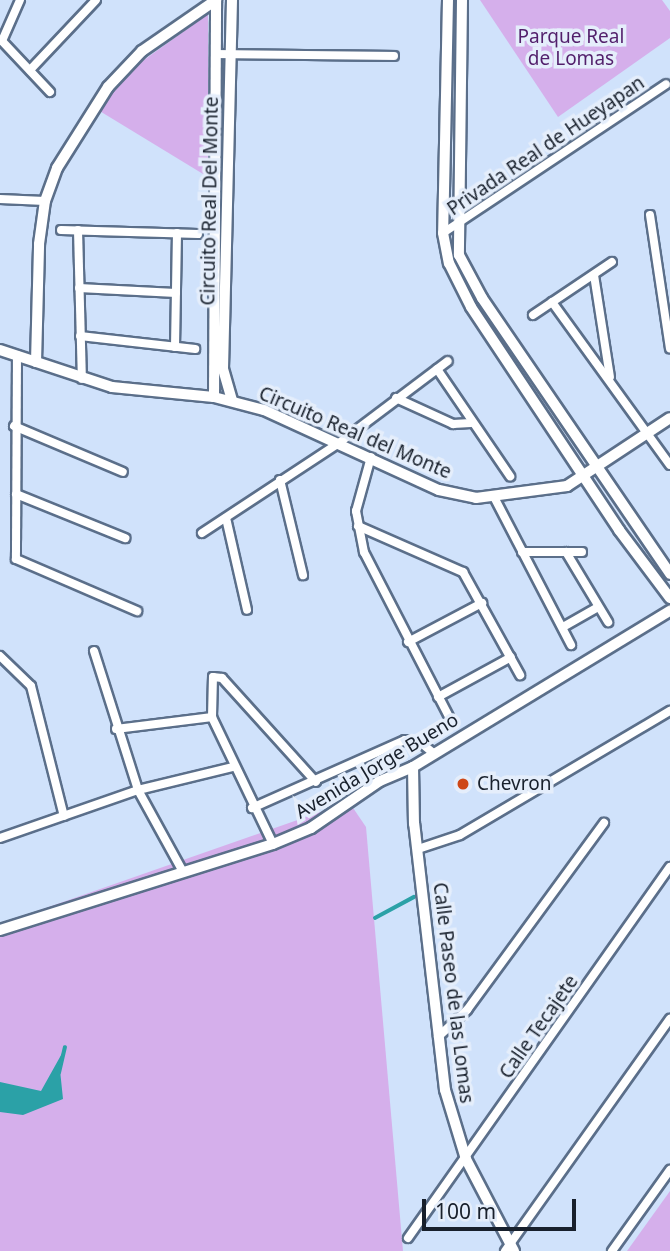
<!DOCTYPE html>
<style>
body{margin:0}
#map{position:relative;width:670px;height:1251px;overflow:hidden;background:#d0e2fb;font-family:"Noto Sans",sans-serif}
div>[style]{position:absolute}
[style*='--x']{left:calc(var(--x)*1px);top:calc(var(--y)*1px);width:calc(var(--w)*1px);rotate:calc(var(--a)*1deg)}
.green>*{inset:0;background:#d5afeb}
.water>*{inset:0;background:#2ba1a7}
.stream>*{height:3.5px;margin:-1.75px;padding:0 1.75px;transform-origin:1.75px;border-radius:1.75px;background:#2ba1a7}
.roads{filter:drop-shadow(2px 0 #5b6f8a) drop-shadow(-2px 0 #5b6f8a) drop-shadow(0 2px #5b6f8a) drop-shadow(0 -2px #5b6f8a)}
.minor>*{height:8px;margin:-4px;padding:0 4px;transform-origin:4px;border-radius:4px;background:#fff}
.tertiary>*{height:10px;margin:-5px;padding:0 5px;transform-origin:5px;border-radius:5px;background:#fff}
.secondary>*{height:10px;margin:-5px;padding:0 5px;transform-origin:5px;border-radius:5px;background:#fff}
.dots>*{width:19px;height:19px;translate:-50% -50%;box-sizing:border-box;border:4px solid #e5eefb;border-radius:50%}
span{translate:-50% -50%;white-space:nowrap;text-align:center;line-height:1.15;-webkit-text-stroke:7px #e5eefb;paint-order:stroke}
.park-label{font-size:19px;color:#521f6b}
.street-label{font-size:19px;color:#18202c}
.poi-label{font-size:19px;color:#18202c}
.left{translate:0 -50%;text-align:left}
.scale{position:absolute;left:422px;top:1199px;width:154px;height:32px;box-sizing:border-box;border:4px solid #18202c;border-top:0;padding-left:9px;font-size:21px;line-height:24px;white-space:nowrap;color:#18202c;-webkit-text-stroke:5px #e5eefb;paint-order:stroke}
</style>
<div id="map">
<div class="green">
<div style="clip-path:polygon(480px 0,662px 0,670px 11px,670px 38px,558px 117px)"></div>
<div style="clip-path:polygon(208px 14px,208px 177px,98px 110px,137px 65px)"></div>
<div style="clip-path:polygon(349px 802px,366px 827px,403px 1251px,0 1251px,0 924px)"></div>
<div style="clip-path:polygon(670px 1191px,670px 1251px,627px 1251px)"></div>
</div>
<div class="water">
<div style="clip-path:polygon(65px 1048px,60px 1070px,63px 1099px,23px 1115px,0 1112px,0 1082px,41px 1091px)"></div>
</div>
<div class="stream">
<div style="--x:375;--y:918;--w:44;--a:-28.3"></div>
<div style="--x:59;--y:1073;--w:26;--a:-77"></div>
</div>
<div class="roads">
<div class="minor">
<div style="--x:20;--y:0;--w:45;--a:113.7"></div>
<div style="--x:2;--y:41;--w:70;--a:46.7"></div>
<div style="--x:217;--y:54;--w:177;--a:0.6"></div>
<div style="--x:30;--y:70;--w:96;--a:-46.7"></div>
<div style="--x:0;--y:199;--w:45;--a:2.5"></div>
<div style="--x:650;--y:215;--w:135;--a:81.5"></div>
<div style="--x:61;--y:230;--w:137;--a:1.7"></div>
<div style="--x:78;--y:230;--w:149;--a:88.5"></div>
<div style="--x:443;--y:233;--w:268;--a:-33.7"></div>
<div style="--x:594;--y:275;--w:103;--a:81.1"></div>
<div style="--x:79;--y:288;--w:97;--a:3"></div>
<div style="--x:552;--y:302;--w:201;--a:54.1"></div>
<div style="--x:533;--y:315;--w:95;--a:-33.9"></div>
<div style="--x:80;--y:336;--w:116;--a:6.4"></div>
<div style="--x:175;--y:347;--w:114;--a:-89"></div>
<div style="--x:17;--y:355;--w:204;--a:90.3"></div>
<div style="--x:16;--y:559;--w:132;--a:23.3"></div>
<div style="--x:437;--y:369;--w:130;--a:55.7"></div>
<div style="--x:396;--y:398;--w:63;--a:24.5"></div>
<div style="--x:453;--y:424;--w:18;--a:-3"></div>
<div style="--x:14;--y:426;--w:118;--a:22.9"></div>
<div style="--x:371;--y:457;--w:56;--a:105.5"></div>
<div style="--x:356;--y:511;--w:42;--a:79"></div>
<div style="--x:364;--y:552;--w:186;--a:62.7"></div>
<div style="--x:280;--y:480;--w:98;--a:76.4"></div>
<div style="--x:16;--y:494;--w:118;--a:22"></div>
<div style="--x:494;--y:497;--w:167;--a:62.5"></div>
<div style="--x:226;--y:518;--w:94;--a:77.1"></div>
<div style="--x:358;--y:526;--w:115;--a:23.7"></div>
<div style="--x:463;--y:572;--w:118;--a:61"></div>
<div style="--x:202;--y:533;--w:164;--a:-33.3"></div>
<div style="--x:339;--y:443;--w:136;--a:-37"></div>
<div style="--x:522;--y:552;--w:60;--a:0"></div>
<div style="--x:566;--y:552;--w:82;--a:59"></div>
<div style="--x:563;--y:627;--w:40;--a:-29.7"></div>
<div style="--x:408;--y:642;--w:84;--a:-27.8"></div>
<div style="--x:94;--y:651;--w:146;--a:72.4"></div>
<div style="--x:138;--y:790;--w:94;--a:61.2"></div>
<div style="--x:0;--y:656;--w:43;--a:44.1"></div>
<div style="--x:31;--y:686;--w:134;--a:75.8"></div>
<div style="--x:438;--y:697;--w:83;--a:-28.7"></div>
<div style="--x:116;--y:729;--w:97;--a:-7.1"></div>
<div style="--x:252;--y:808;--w:167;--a:-24"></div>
<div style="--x:405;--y:740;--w:15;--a:8"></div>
<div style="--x:420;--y:742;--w:17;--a:40"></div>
<div style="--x:0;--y:838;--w:146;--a:-19.2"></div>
<div style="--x:138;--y:790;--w:98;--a:-13.6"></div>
<div style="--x:273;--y:844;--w:141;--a:-115.7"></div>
<div style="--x:212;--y:717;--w:40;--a:-88.6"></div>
<div style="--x:213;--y:677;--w:9;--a:6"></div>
<div style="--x:222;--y:678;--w:140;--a:47.9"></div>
<div style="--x:418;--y:849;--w:44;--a:-18.4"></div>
<div style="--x:460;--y:835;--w:244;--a:-30.6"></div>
<div style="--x:438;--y:1037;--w:40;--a:-43"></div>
<div style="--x:467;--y:1010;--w:232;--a:-53.8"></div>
<div style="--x:408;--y:1238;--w:454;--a:-54.8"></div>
<div style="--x:505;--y:1251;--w:285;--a:-54.6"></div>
<div style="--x:612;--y:1251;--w:100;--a:-54.4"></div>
</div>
<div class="tertiary">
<div style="--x:232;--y:0;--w:369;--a:91.4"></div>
<div style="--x:223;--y:369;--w:33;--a:74"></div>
<div style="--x:448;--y:0;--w:233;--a:91.2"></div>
<div style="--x:443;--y:233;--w:31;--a:79"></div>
<div style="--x:449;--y:263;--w:49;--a:63.4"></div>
<div style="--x:471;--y:307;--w:268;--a:56.4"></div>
<div style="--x:619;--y:530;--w:85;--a:53.1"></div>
<div style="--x:462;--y:0;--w:255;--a:90.7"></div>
<div style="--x:459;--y:255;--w:49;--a:61.9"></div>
<div style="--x:482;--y:298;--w:334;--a:55.7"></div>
<div style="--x:0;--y:350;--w:118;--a:18.3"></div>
<div style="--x:112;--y:387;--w:102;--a:5.6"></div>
<div style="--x:214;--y:397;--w:52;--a:14.6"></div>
<div style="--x:264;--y:410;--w:192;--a:24.6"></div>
<div style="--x:439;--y:490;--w:38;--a:12"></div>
<div style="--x:476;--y:498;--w:92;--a:-7.5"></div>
<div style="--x:567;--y:486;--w:123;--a:-33.4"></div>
<div style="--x:36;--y:362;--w:118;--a:-88.5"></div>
<div style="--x:39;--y:244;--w:43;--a:-82.1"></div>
<div style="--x:45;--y:201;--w:35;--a:-70"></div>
<div style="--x:57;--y:168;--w:96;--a:-57.8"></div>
<div style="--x:108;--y:87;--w:50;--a:-46.6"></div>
<div style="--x:142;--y:51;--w:90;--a:-34.6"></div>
<div style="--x:214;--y:397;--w:397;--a:-89.7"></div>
<div style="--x:0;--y:930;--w:286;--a:-17.5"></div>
<div style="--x:273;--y:844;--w:41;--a:-22.8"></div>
<div style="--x:311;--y:828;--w:83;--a:-34.3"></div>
<div style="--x:380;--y:781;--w:36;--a:-23"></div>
</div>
<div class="secondary">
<div style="--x:514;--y:1251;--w:104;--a:-117.6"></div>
<div style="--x:466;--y:1159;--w:72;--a:-106.9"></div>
<div style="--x:445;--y:1090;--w:268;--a:-96.6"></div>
<div style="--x:414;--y:824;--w:57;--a:-91"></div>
<div style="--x:413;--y:767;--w:301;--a:-31.3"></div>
</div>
</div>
<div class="dots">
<div style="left:463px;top:784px;background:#ce4716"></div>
</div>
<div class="park-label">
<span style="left:571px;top:48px">Parque Real<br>de Lomas</span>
</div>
<div class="street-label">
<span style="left:546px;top:146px;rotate:-34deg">Privada Real de Hueyapan</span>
<span style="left:210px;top:201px;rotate:-89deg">Circuito Real Del Monte</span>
<span style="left:355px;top:433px;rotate:23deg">Circuito Real del Monte</span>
<span style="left:377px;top:766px;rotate:-31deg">Avenida Jorge Bueno</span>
<span style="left:453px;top:993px;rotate:83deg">Calle Paseo de las Lomas</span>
<span style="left:539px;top:1027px;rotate:-55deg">Calle Tecajete</span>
</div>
<div class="poi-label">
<span class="left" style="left:477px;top:784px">Chevron</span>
</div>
<div class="scale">100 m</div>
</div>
